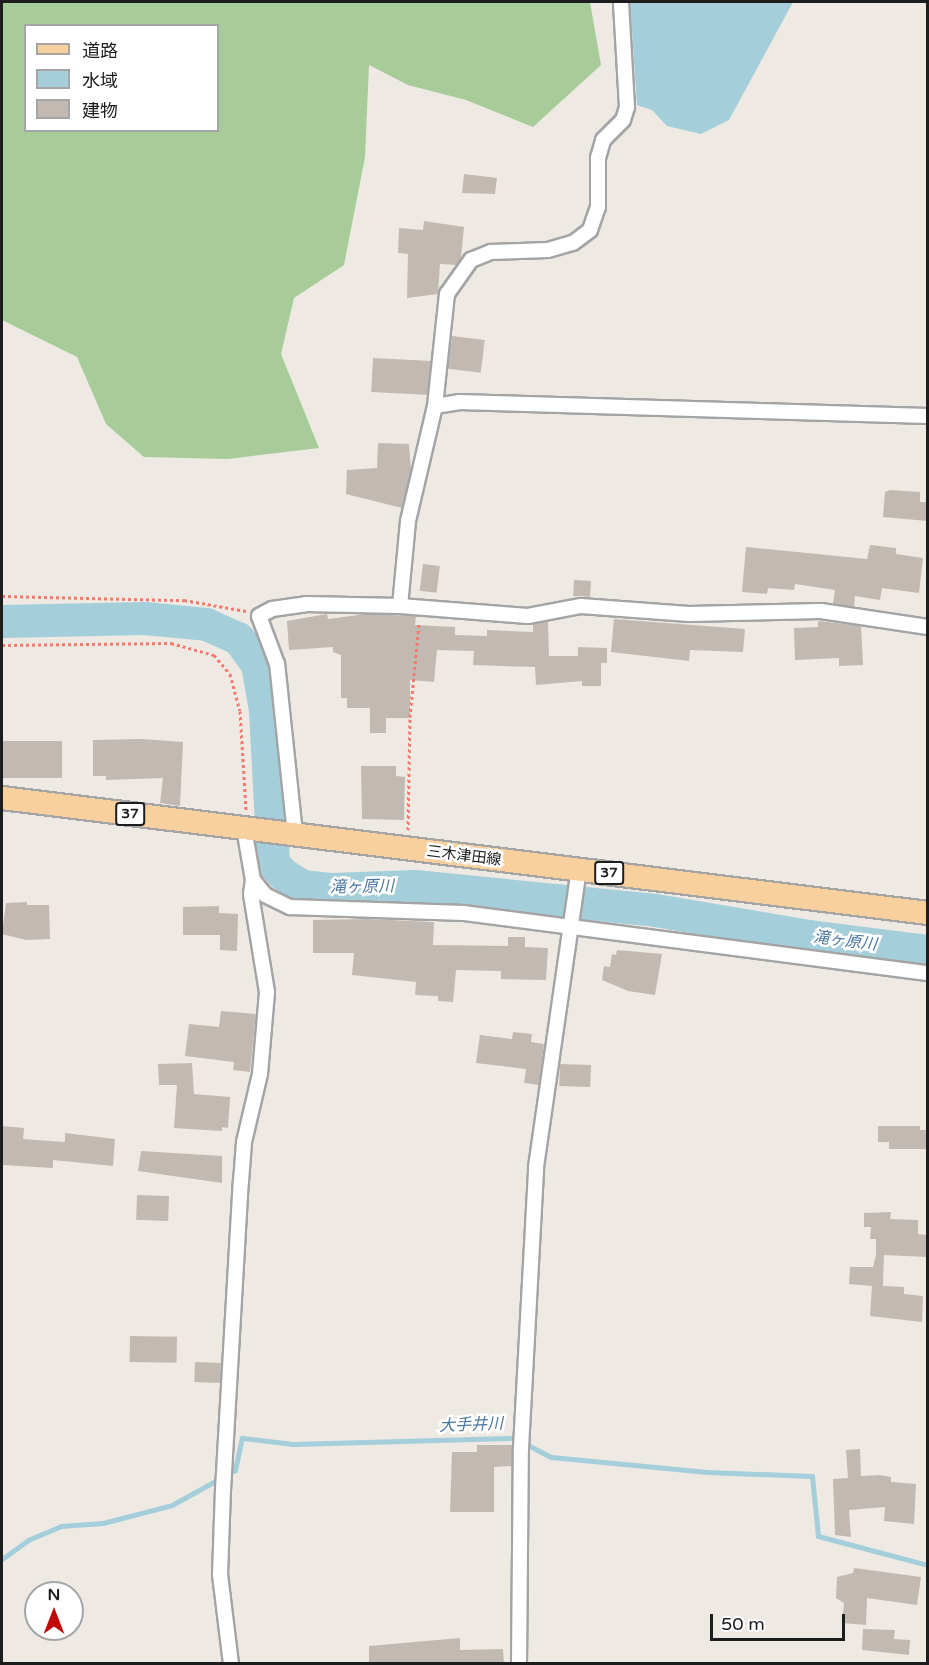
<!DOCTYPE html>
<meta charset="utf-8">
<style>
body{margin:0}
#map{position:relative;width:929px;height:1665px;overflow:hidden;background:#eeeae3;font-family:"Varela Round","Noto Sans JP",sans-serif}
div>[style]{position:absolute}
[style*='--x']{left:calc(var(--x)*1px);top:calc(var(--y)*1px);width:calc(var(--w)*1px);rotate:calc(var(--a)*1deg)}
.forest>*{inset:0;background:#a8cc99}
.water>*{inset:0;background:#a4ceda}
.stream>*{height:5px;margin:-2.5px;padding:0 2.5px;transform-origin:2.5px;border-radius:2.5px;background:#a4ceda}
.river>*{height:33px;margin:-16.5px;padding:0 16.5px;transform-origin:16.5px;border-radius:16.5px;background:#a4ceda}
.building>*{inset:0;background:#c2b9b2;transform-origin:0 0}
.path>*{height:3px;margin-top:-1.5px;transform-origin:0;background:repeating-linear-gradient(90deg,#f47a6d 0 3px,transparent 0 6px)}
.roads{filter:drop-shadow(2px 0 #a4a4a4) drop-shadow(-2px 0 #a4a4a4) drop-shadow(0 2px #a4a4a4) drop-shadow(0 -2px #a4a4a4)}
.minor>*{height:14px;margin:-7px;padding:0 7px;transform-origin:7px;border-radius:7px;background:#fff}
.primary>*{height:22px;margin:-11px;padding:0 11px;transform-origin:11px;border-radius:11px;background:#f8d09d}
span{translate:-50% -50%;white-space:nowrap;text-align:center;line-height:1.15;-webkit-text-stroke:5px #fff;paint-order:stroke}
.shield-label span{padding:2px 4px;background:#fff;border:2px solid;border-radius:4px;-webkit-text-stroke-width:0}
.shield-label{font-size:14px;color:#1d1d1d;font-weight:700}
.street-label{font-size:15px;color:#1d1d1d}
.water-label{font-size:16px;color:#4a76a0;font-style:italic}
.frame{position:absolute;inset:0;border:3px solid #1d1d1d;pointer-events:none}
.legend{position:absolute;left:24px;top:24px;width:195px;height:108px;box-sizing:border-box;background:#fff;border:2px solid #a5a5a5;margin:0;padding:8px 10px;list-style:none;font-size:18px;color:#1d1d1d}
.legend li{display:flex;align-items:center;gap:12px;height:30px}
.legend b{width:30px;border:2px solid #a5a5a5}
.north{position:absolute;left:24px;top:1581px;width:60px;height:60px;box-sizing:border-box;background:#fff;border:2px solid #a5a5a5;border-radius:50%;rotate:0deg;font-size:16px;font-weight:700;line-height:24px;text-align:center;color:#1d1d1d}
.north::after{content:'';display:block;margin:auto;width:21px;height:27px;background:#c20709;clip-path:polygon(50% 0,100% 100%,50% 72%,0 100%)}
.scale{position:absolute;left:710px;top:1614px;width:135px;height:27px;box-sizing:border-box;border:3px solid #1d1d1d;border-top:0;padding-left:8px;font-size:18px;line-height:21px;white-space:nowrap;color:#1d1d1d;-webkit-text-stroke:4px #fff;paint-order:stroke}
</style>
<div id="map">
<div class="forest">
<div style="clip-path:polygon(evenodd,2px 2px,590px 2px,601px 65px,533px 127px,466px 100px,408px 85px,369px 65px,365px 157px,344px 265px,294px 298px,281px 354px,319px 448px,228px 459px,144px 457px,106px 424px,77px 357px,2px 320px,2px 2px,26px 26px,218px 26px,218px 130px,26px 130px,26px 26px)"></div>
</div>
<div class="water">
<div style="clip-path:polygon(630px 2px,793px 2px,729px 120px,701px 134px,667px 126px,652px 110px,637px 105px)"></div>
</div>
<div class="stream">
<div style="--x:2;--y:1559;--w:32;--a:-36"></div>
<div style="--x:28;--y:1540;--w:36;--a:-23"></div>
<div style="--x:61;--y:1526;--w:42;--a:-4.1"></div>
<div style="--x:103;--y:1523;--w:71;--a:-14.6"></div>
<div style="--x:172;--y:1505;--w:72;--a:-29.1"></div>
<div style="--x:235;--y:1470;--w:33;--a:-78"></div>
<div style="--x:242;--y:1438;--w:51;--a:6.7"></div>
<div style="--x:293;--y:1444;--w:221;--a:-1.6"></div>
<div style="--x:514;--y:1438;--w:42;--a:27.2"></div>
<div style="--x:551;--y:1457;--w:157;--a:5.5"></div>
<div style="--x:707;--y:1472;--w:105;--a:2.2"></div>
<div style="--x:812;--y:1476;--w:60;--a:84.3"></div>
<div style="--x:818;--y:1536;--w:110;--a:14.8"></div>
</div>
<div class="river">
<div style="--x:2;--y:621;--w:142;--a:-1.2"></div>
<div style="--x:144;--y:618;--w:62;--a:5.5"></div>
<div style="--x:206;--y:624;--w:35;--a:24"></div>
<div style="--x:238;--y:638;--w:32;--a:54"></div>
<div style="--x:257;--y:664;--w:47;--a:80.1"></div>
<div style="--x:265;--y:710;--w:153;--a:87"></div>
<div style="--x:273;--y:863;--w:15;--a:48"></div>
<div style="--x:283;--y:874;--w:22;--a:32"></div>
<div style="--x:302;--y:886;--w:30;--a:6"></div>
<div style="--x:332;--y:889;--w:83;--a:-2.1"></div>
<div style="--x:415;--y:886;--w:241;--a:5.7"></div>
<div style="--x:655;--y:910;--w:156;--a:9.6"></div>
<div style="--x:809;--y:936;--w:120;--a:7.2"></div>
</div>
<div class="building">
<div style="clip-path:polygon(464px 174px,497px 178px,495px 194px,462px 193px)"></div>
<div style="clip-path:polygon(424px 221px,464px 227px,461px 258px,457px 265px,440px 264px,438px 294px,407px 298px,408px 254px,398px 253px,399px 228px,423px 230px)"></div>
<div style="left:452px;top:336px;width:33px;height:33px;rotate:7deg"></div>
<div style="left:373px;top:358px;width:58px;height:34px;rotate:3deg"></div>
<div style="clip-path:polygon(378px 443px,409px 444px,411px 470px,402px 508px,346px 494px,347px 470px,377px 468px)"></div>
<div style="clip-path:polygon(890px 490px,920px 492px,920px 502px,927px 502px,927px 521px,883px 517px,885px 492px)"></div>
<div style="clip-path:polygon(870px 545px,896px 548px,896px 554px,923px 558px,919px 593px,882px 588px,880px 600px,855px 596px,854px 607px,833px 604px,835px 590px,795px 584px,794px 590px,768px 588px,767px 594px,742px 592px,746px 547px,867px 559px)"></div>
<div style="left:423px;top:564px;width:17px;height:27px;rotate:7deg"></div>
<div style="left:574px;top:580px;width:17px;height:16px;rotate:3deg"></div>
<div style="clip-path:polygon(327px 614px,328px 619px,366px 614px,416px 616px,415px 625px,455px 627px,455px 635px,487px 636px,487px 630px,533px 632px,533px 624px,548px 622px,549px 656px,578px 656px,578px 647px,607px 648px,607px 663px,601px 663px,601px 686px,582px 686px,582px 681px,536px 685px,535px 667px,473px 665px,474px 651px,437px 650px,434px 682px,410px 680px,410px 718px,386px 718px,386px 733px,370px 733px,370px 708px,347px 708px,347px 698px,341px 698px,341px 655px,333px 652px,333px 647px,289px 650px,287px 621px)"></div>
<div style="clip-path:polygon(614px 619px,745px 629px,743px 652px,690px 650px,689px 661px,611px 652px)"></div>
<div style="clip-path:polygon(818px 621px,861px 626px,863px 665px,839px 666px,839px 658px,795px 660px,794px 628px,818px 627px)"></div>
<div style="clip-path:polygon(141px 739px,183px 742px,180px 806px,160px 803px,163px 778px,106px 780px,106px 776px,93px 776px,93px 740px)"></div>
<div style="left:62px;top:741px;width:37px;height:60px;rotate:90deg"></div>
<div style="clip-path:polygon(361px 766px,396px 766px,396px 776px,405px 777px,404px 820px,362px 819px)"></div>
<div style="clip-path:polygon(27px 902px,27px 905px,49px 905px,50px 939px,26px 940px,2px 934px,6px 903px)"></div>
<div style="clip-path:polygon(219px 906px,219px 913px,238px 914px,237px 951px,220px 950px,220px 935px,183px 935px,183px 907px)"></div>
<div style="clip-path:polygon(369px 919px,434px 922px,433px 945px,508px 946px,508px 937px,525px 937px,525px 947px,548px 948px,546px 980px,501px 979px,501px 971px,456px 970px,453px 1002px,438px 1001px,438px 996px,415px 995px,416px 982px,352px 975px,354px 953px,313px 953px,313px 920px)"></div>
<div style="clip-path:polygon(617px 950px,662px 954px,655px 995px,628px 991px,602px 980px,604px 966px,610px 967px,612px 954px,616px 955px)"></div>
<div style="clip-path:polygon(221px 1011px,256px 1014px,250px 1072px,233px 1070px,234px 1062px,185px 1056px,189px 1024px,219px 1027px)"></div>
<div style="clip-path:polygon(513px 1032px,532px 1034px,531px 1042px,544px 1044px,539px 1085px,524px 1083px,526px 1069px,476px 1063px,480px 1035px,512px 1039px)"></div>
<div style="clip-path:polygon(192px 1063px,194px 1094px,230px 1097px,228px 1128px,222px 1127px,222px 1131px,174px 1128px,177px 1085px,159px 1085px,158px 1064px)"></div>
<div style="left:560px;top:1064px;width:31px;height:22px;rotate:2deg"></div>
<div style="clip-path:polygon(2px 1126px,24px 1128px,23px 1139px,65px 1142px,65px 1133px,115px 1139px,113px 1166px,53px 1160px,53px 1168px,2px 1165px)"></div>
<div style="clip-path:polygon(878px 1126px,920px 1126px,920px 1130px,927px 1130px,927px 1149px,889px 1149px,889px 1142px,878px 1142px)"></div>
<div style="clip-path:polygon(141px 1151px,222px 1156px,222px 1183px,138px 1171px)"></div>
<div style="left:169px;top:1196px;width:25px;height:32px;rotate:92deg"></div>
<div style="clip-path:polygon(891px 1212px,890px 1219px,918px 1220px,918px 1234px,927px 1235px,927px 1257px,884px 1255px,883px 1286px,904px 1287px,904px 1294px,923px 1296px,922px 1322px,870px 1316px,872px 1286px,849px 1284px,850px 1267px,873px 1267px,876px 1255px,876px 1239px,870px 1239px,871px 1227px,864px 1227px,864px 1213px)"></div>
<div style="left:130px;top:1336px;width:47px;height:26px;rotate:1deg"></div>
<div style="left:195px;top:1362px;width:26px;height:20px;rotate:2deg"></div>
<div style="clip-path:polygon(477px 1445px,512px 1445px,512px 1466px,494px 1467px,494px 1512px,450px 1512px,452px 1452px,477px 1452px)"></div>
<div style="clip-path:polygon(860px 1449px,861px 1476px,880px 1475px,891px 1477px,891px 1482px,916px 1484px,914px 1524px,884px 1521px,885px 1507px,849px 1510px,851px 1537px,835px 1535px,833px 1479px,848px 1478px,846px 1450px)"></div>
<div style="clip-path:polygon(854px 1568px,921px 1577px,917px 1605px,867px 1598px,866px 1625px,842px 1623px,844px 1603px,836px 1598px,837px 1577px,853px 1573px)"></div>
<div style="clip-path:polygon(863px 1629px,895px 1630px,894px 1639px,910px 1640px,909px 1655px,862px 1650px)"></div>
<div style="clip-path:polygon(460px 1638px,460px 1650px,503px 1649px,504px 1664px,369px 1664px,369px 1646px)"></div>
</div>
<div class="path">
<div style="--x:2;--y:596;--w:182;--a:1.3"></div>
<div style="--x:184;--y:600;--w:63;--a:10.1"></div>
<div style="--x:2;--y:645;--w:169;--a:-0.7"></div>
<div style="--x:171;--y:643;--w:45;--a:15.6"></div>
<div style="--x:214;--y:655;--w:25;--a:50"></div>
<div style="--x:230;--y:674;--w:38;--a:75"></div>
<div style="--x:240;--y:711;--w:99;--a:86.5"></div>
<div style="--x:408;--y:830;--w:113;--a:-89"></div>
<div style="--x:410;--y:717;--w:93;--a:-84.5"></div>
</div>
<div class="roads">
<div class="minor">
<div style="--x:435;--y:406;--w:24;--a:-9"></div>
<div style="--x:459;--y:402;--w:469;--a:1.7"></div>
<div style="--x:400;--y:606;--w:85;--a:-84.6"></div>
<div style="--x:408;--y:521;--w:118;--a:-76.8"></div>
<div style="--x:435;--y:406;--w:113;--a:-83.9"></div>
<div style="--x:447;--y:294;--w:42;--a:-54.8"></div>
<div style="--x:471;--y:260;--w:22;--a:-22"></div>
<div style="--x:491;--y:252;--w:57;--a:-2"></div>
<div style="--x:548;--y:250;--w:26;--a:-16"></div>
<div style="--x:573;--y:243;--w:21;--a:-37"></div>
<div style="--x:590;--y:230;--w:24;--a:-71"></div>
<div style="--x:598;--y:207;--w:49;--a:-90"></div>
<div style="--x:598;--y:158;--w:19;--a:-74"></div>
<div style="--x:603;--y:140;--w:28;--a:-45"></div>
<div style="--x:623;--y:120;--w:14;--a:-73"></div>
<div style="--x:627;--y:107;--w:105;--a:-93.3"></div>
<div style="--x:244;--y:828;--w:53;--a:80.2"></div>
<div style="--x:253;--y:880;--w:19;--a:51"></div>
<div style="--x:265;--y:895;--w:28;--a:26"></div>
<div style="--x:290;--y:907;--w:174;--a:2"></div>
<div style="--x:464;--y:913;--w:468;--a:7.4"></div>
<div style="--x:295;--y:834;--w:171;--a:-96"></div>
<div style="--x:277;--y:664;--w:51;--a:-110.6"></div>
<div style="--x:259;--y:616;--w:15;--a:-28"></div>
<div style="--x:272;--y:609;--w:34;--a:-8"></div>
<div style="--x:306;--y:604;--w:94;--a:1.2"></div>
<div style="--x:400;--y:606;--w:128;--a:4.5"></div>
<div style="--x:528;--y:616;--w:54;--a:-10.7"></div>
<div style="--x:581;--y:606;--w:108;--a:4.2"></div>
<div style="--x:689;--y:614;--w:132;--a:-1.3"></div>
<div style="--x:821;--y:611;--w:108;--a:8.5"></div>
<div style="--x:231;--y:1664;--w:90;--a:-97"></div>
<div style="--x:220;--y:1575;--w:85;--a:-88"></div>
<div style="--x:223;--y:1490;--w:309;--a:-86.7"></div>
<div style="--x:241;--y:1182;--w:40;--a:-85.7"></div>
<div style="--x:244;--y:1142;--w:70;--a:-76.8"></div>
<div style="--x:260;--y:1074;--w:82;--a:-85.1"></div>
<div style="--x:267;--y:992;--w:99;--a:-99.3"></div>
<div style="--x:251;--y:894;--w:14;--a:-82"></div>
<div style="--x:519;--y:1664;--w:216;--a:-89.5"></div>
<div style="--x:521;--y:1448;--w:281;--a:-86.9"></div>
<div style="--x:536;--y:1167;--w:300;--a:-81.8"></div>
</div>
<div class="primary">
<div style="--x:2;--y:798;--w:933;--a:7.08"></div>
</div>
</div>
<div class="shield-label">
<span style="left:130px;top:814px">37</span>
<span style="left:609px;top:873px">37</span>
</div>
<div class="street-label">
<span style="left:464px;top:856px;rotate:7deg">三木津田線</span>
</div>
<div class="water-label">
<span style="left:362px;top:887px;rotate:-1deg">滝ヶ原川</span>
<span style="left:845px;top:941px;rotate:7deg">滝ヶ原川</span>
<span style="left:471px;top:1425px;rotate:-2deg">大手井川</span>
</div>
<div class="frame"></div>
<ul class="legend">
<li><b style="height:8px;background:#f8d09d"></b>道路</li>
<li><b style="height:16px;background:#a4ceda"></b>水域</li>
<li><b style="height:16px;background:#c2b9b2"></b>建物</li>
</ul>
<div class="north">N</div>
<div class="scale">50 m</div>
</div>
